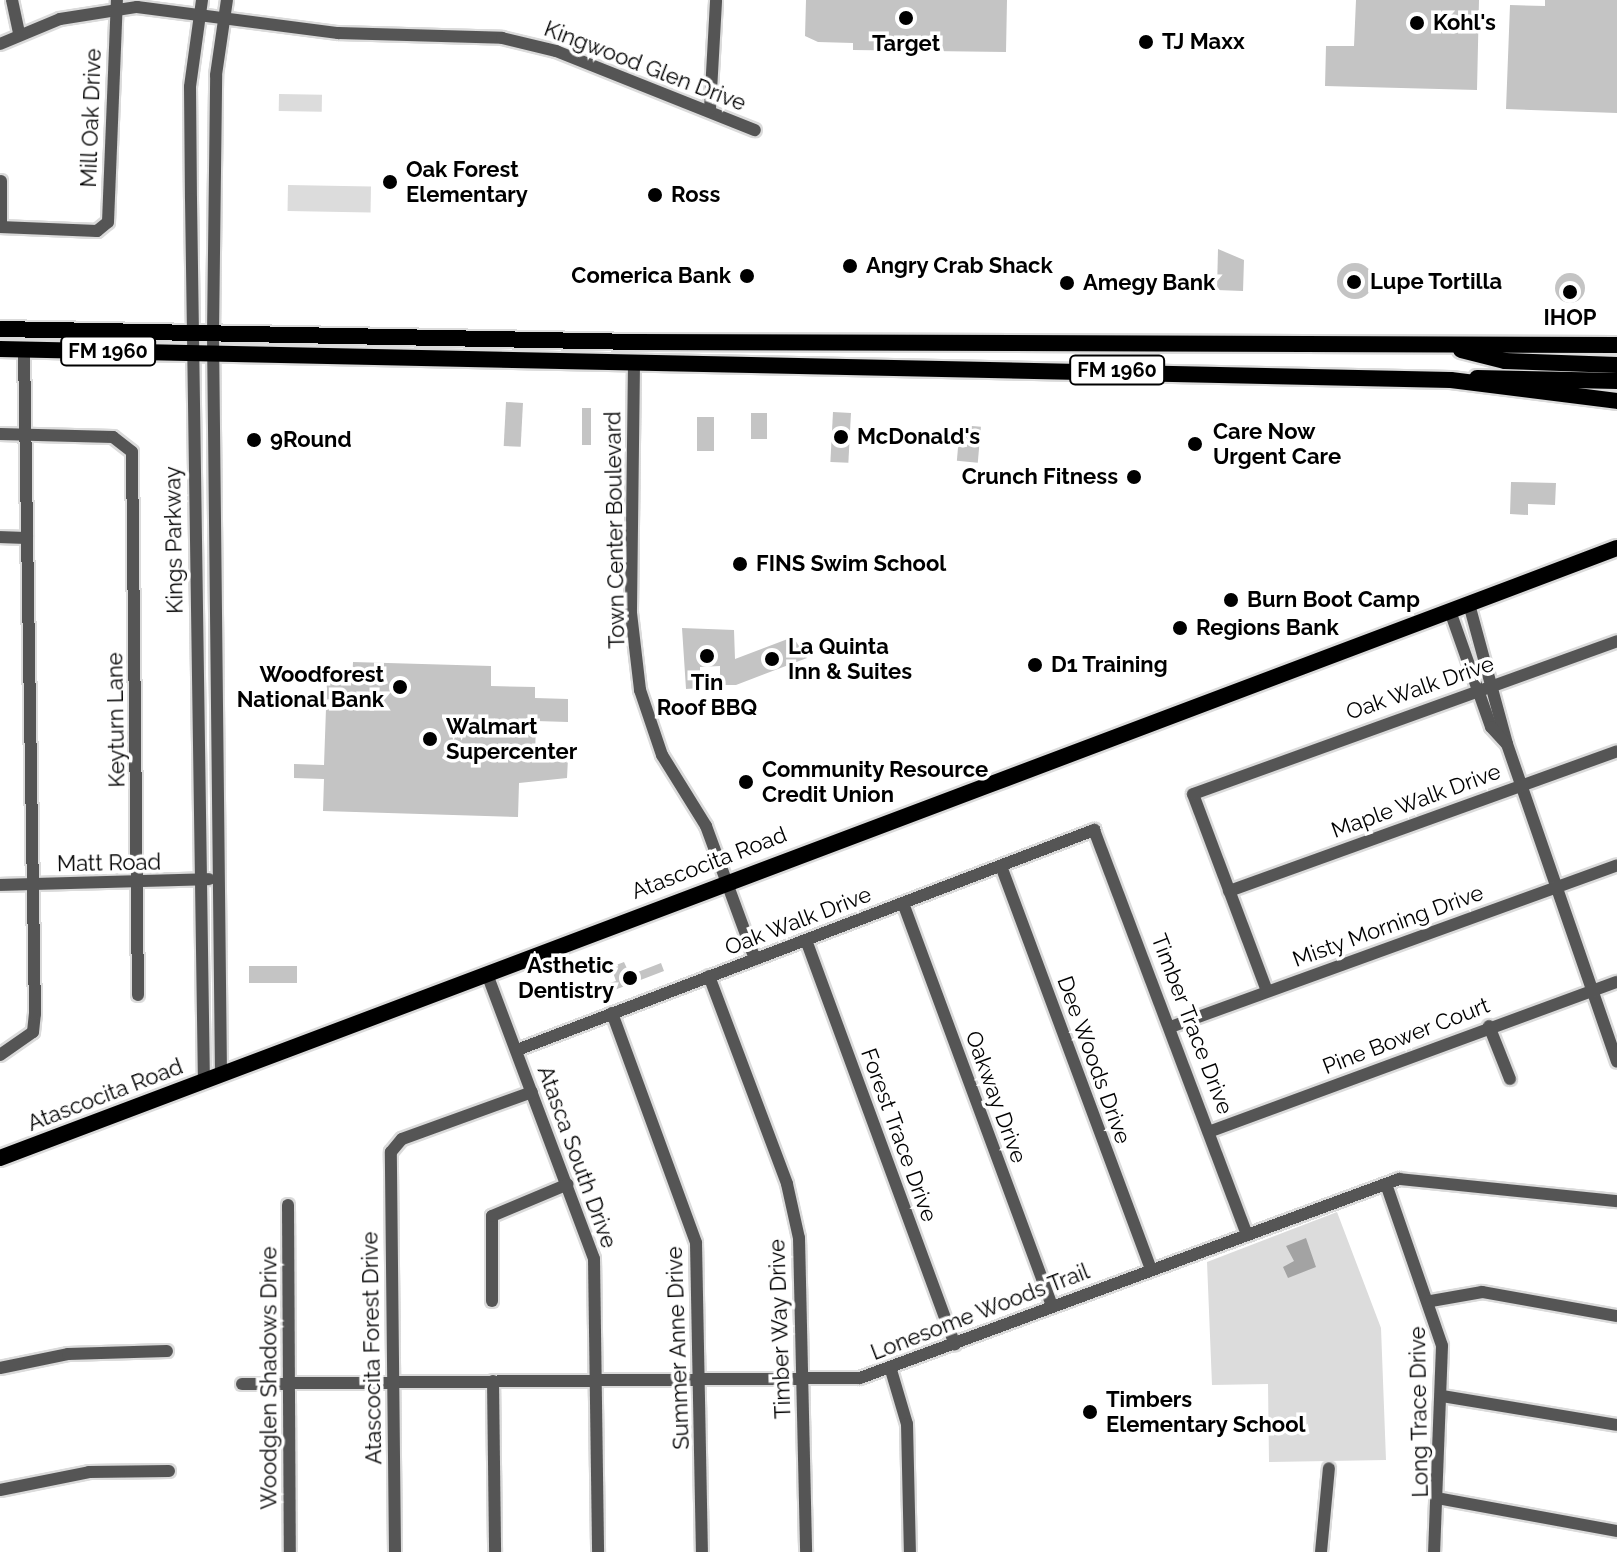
<!DOCTYPE html>
<style>
body{margin:0}
#map{position:relative;width:1617px;height:1552px;overflow:hidden;background:#fff;font-family:Raleway,sans-serif}
div>[style]{position:absolute}
[style*='--x']{left:calc(var(--x)*1px);top:calc(var(--y)*1px);width:calc(var(--w)*1px);rotate:calc(var(--a)*1deg)}
.green>*{inset:0;background:#dcdcdc;transform-origin:0 0}
.water>*{inset:0;background:#a3a3a3}
.building>*{inset:0;background:#c4c4c4;transform-origin:0 0}
.round{border-radius:50%}
.roads{filter:drop-shadow(2px 0 #dbdbdb) drop-shadow(-2px 0 #dbdbdb) drop-shadow(0 2px #dbdbdb) drop-shadow(0 -2px #dbdbdb)}
.minor>*{height:12px;margin:-6px;padding:0 6px;transform-origin:6px;border-radius:6px;background:#555}
.major>*{height:16px;margin:-8px;padding:0 8px;transform-origin:8px;border-radius:8px;background:#000}
.dots>*{width:22px;height:22px;translate:-50% -50%;box-sizing:border-box;border:4px solid #fff;border-radius:50%}
span{translate:-50% -50%;white-space:nowrap;text-align:center;line-height:1.15;-webkit-text-stroke:7px #fff;paint-order:stroke}
.shield-label span{padding:2px 6px;background:#fff;border:2px solid;border-radius:6px;-webkit-text-stroke-width:0}
.shield-label{font-size:20px;color:#000;font-weight:700}
.poi-label{font-size:22px;color:#000;font-weight:700}
.left{translate:0 -50%;text-align:left}
.right{translate:-100% -50%;text-align:right}
.street-label{font-size:22px;color:#000}
</style>
<div id="map">
<div class="green">
<div style="left:279px;top:94px;width:43px;height:17px;rotate:1deg"></div>
<div style="left:288px;top:185px;width:83px;height:26px;rotate:1deg"></div>
<div style="clip-path:polygon(1337px 1212px,1381px 1328px,1386px 1460px,1269px 1462px,1268px 1384px,1212px 1385px,1207px 1262px)"></div>
</div>
<div class="water">
<div style="clip-path:polygon(1306px 1238px,1316px 1267px,1288px 1278px,1283px 1267px,1294px 1261px,1286px 1246px)"></div>
</div>
<div class="building">
<div style="clip-path:polygon(806px 0,1007px 0,1006px 52px,853px 50px,853px 43px,818px 42px,805px 36px)"></div>
<div style="clip-path:polygon(1356px 0,1479px 0,1477px 90px,1325px 86px,1326px 46px,1354px 46px)"></div>
<div style="clip-path:polygon(1545px 0,1617px 0,1617px 113px,1506px 109px,1510px 5px,1545px 6px)"></div>
<div style="clip-path:polygon(1218px 249px,1244px 260px,1243px 291px,1217px 290px)"></div>
<div class="round" style="left:1337px;top:263px;width:36px;height:36px"></div>
<div class="round" style="left:1555px;top:273px;width:30px;height:30px"></div>
<div style="left:506px;top:402px;width:17px;height:44px;rotate:3deg"></div>
<div style="left:582px;top:408px;width:9px;height:37px"></div>
<div style="left:833px;top:412px;width:18px;height:50px;rotate:3deg"></div>
<div style="left:751px;top:413px;width:16px;height:26px"></div>
<div style="left:697px;top:417px;width:17px;height:34px"></div>
<div style="left:960px;top:425px;width:21px;height:36px;rotate:5deg"></div>
<div style="clip-path:polygon(1511px 482px,1556px 483px,1555px 505px,1528px 504px,1528px 515px,1510px 514px)"></div>
<div style="clip-path:polygon(682px 628px,734px 630px,735px 659px,793px 637px,807px 658px,736px 685px,720px 685px,720px 666px,700px 667px,700px 688px,686px 689px)"></div>
<div style="clip-path:polygon(353px 662px,491px 666px,491px 686px,535px 687px,535px 698px,568px 699px,568px 722px,536px 721px,535px 757px,568px 758px,567px 778px,519px 783px,518px 817px,323px 811px,324px 779px,294px 778px,294px 764px,324px 765px,327px 680px,352px 681px)"></div>
<div style="clip-path:polygon(624px 962px,630px 975px,661px 963px,664px 971px,604px 994px,600px 986px,616px 981px,611px 967px)"></div>
<div style="left:297px;top:966px;width:17px;height:48px;rotate:90deg"></div>
</div>
<div class="roads">
<div class="minor">
<div style="--x:12;--y:0;--w:33;--a:78"></div>
<div style="--x:202;--y:0;--w:88;--a:97.9"></div>
<div style="--x:190;--y:87;--w:112;--a:89.5"></div>
<div style="--x:191;--y:199;--w:882;--a:89.16"></div>
<div style="--x:0;--y:44;--w:65;--a:-22.6"></div>
<div style="--x:60;--y:19;--w:78;--a:-8.9"></div>
<div style="--x:137;--y:7;--w:203;--a:7.4"></div>
<div style="--x:338;--y:33;--w:164;--a:1.7"></div>
<div style="--x:502;--y:38;--w:56;--a:13.5"></div>
<div style="--x:556;--y:51;--w:214;--a:21.7"></div>
<div style="--x:710;--y:109;--w:109;--a:-86.8"></div>
<div style="--x:1;--y:181;--w:46;--a:90"></div>
<div style="--x:0;--y:227;--w:97;--a:2.4"></div>
<div style="--x:97;--y:231;--w:14;--a:-39"></div>
<div style="--x:108;--y:222;--w:222;--a:-87.7"></div>
<div style="--x:634;--y:363;--w:250;--a:90.7"></div>
<div style="--x:631;--y:613;--w:78;--a:83.3"></div>
<div style="--x:640;--y:690;--w:69;--a:71.3"></div>
<div style="--x:662;--y:755;--w:84;--a:58.2"></div>
<div style="--x:706;--y:826;--w:142;--a:69.8"></div>
<div style="--x:0;--y:434;--w:113;--a:1.5"></div>
<div style="--x:113;--y:437;--w:24;--a:38"></div>
<div style="--x:132;--y:452;--w:543;--a:89.37"></div>
<div style="--x:0;--y:537;--w:27;--a:2"></div>
<div style="--x:1469;--y:604;--w:145;--a:74.8"></div>
<div style="--x:1507;--y:744;--w:336;--a:70.9"></div>
<div style="--x:1450;--y:611;--w:123;--a:70.5"></div>
<div style="--x:1491;--y:727;--w:23;--a:47"></div>
<div style="--x:1001;--y:866;--w:430;--a:69.6"></div>
<div style="--x:0;--y:885;--w:209;--a:-1.6"></div>
<div style="--x:1229;--y:891;--w:412;--a:-19.8"></div>
<div style="--x:903;--y:903;--w:430;--a:69.7"></div>
<div style="--x:806;--y:940;--w:431;--a:69.8"></div>
<div style="--x:487;--y:974;--w:304;--a:69.4"></div>
<div style="--x:594;--y:1259;--w:293;--a:89.2"></div>
<div style="--x:709;--y:976;--w:222;--a:69.4"></div>
<div style="--x:787;--y:1184;--w:55;--a:77.5"></div>
<div style="--x:799;--y:1238;--w:314;--a:88.7"></div>
<div style="--x:1267;--y:991;--w:210;--a:-110.6"></div>
<div style="--x:1193;--y:794;--w:451;--a:-19.8"></div>
<div style="--x:612;--y:1013;--w:245;--a:69.9"></div>
<div style="--x:696;--y:1243;--w:309;--a:88.9"></div>
<div style="--x:1173;--y:1026;--w:472;--a:-19.9"></div>
<div style="--x:1489;--y:1026;--w:57;--a:68.4"></div>
<div style="--x:517;--y:1050;--w:618;--a:-20.87"></div>
<div style="--x:1094;--y:830;--w:433;--a:69.3"></div>
<div style="--x:0;--y:1055;--w:40;--a:-34.9"></div>
<div style="--x:33;--y:1032;--w:18;--a:-84"></div>
<div style="--x:35;--y:1014;--w:664;--a:-90.95"></div>
<div style="--x:221;--y:1075;--w:740;--a:-90.62"></div>
<div style="--x:213;--y:335;--w:260;--a:-89.3"></div>
<div style="--x:216;--y:75;--w:76;--a:-81.7"></div>
<div style="--x:1211;--y:1131;--w:432;--a:-20.2"></div>
<div style="--x:1386;--y:1184;--w:171;--a:70.9"></div>
<div style="--x:1442;--y:1346;--w:206;--a:92.2"></div>
<div style="--x:288;--y:1205;--w:347;--a:89.7"></div>
<div style="--x:492;--y:1301;--w:85;--a:-90"></div>
<div style="--x:492;--y:1216;--w:82;--a:-22.8"></div>
<div style="--x:1431;--y:1301;--w:52;--a:-10"></div>
<div style="--x:1482;--y:1292;--w:137;--a:10.1"></div>
<div style="--x:0;--y:1368;--w:69;--a:-11.6"></div>
<div style="--x:68;--y:1354;--w:99;--a:-1.7"></div>
<div style="--x:891;--y:1370;--w:56;--a:73.5"></div>
<div style="--x:907;--y:1424;--w:128;--a:88.7"></div>
<div style="--x:493;--y:1381;--w:171;--a:89.3"></div>
<div style="--x:242;--y:1384;--w:618;--a:-0.56"></div>
<div style="--x:860;--y:1378;--w:575;--a:-20.26"></div>
<div style="--x:1399;--y:1179;--w:219;--a:5.8"></div>
<div style="--x:1442;--y:1396;--w:177;--a:9.4"></div>
<div style="--x:0;--y:1490;--w:91;--a:-11.4"></div>
<div style="--x:89;--y:1472;--w:80;--a:-0.7"></div>
<div style="--x:1442;--y:1499;--w:178;--a:10.4"></div>
<div style="--x:395;--y:1552;--w:400;--a:-90.6"></div>
<div style="--x:391;--y:1152;--w:17;--a:-50"></div>
<div style="--x:402;--y:1139;--w:138;--a:-19.9"></div>
<div style="--x:1321;--y:1552;--w:84;--a:-84.6"></div>
</div>
<div class="major">
<div style="--x:0;--y:329;--w:634;--a:1.17"></div>
<div style="--x:634;--y:342;--w:983;--a:0.17"></div>
<div style="--x:0;--y:349;--w:1451;--a:1.22"></div>
<div style="--x:1451;--y:380;--w:167;--a:7.2"></div>
<div style="--x:1461;--y:350;--w:45;--a:14"></div>
<div style="--x:1505;--y:361;--w:112;--a:2"></div>
<div style="--x:1477;--y:378;--w:140;--a:1.2"></div>
<div style="--x:0;--y:1158;--w:1728;--a:-20.67"></div>
</div>
</div>
<div class="dots">
<div style="left:906px;top:18px;background:#000"></div>
<div style="left:1417px;top:23px;background:#000"></div>
<div style="left:1146px;top:42px;background:#000"></div>
<div style="left:390px;top:182px;background:#000"></div>
<div style="left:655px;top:195px;background:#000"></div>
<div style="left:850px;top:266px;background:#000"></div>
<div style="left:747px;top:276px;background:#000"></div>
<div style="left:1354px;top:282px;background:#000"></div>
<div style="left:1067px;top:283px;background:#000"></div>
<div style="left:1570px;top:292px;background:#000"></div>
<div style="left:841px;top:437px;background:#000"></div>
<div style="left:254px;top:440px;background:#000"></div>
<div style="left:1195px;top:444px;background:#000"></div>
<div style="left:1134px;top:477px;background:#000"></div>
<div style="left:740px;top:564px;background:#000"></div>
<div style="left:1231px;top:600px;background:#000"></div>
<div style="left:1180px;top:628px;background:#000"></div>
<div style="left:707px;top:656px;background:#000"></div>
<div style="left:772px;top:659px;background:#000"></div>
<div style="left:1035px;top:665px;background:#000"></div>
<div style="left:400px;top:687px;background:#000"></div>
<div style="left:430px;top:739px;background:#000"></div>
<div style="left:746px;top:782px;background:#000"></div>
<div style="left:630px;top:978px;background:#000"></div>
<div style="left:1090px;top:1412px;background:#000"></div>
</div>
<div class="shield-label">
<span style="left:108px;top:351px">FM 1960</span>
<span style="left:1117px;top:370px">FM 1960</span>
</div>
<div class="poi-label">
<span class="left" style="left:1433px;top:23px">Kohl's</span>
<span class="left" style="left:1162px;top:42px">TJ Maxx</span>
<span style="left:906px;top:44px">Target</span>
<span class="left" style="left:406px;top:182px">Oak Forest<br>Elementary</span>
<span class="left" style="left:671px;top:195px">Ross</span>
<span class="left" style="left:866px;top:266px">Angry Crab Shack</span>
<span class="right" style="left:731px;top:276px">Comerica Bank</span>
<span class="left" style="left:1370px;top:282px">Lupe Tortilla</span>
<span class="left" style="left:1083px;top:283px">Amegy Bank</span>
<span style="left:1570px;top:318px">IHOP</span>
<span class="left" style="left:1213px;top:444px">Care Now<br>Urgent Care</span>
<span class="left" style="left:857px;top:437px">McDonald's</span>
<span class="left" style="left:270px;top:440px">9Round</span>
<span class="right" style="left:1118px;top:477px">Crunch Fitness</span>
<span class="left" style="left:756px;top:564px">FINS Swim School</span>
<span class="left" style="left:1247px;top:600px">Burn Boot Camp</span>
<span class="left" style="left:1196px;top:628px">Regions Bank</span>
<span class="left" style="left:788px;top:659px">La Quinta<br>Inn &amp; Suites</span>
<span class="left" style="left:1051px;top:665px">D1 Training</span>
<span class="right" style="left:384px;top:687px">Woodforest<br>National Bank</span>
<span style="left:707px;top:695px">Tin<br>Roof BBQ</span>
<span class="left" style="left:446px;top:739px">Walmart<br>Supercenter</span>
<span class="left" style="left:762px;top:782px">Community Resource<br>Credit Union</span>
<span class="right" style="left:614px;top:978px">Asthetic<br>Dentistry</span>
<span class="left" style="left:1106px;top:1412px">Timbers<br>Elementary School</span>
</div>
<div class="street-label">
<span style="left:645px;top:66px;rotate:21deg">Kingwood Glen Drive</span>
<span style="left:91px;top:118px;rotate:-88deg">Mill Oak Drive</span>
<span style="left:615px;top:530px;rotate:-91deg">Town Center Boulevard</span>
<span style="left:174px;top:540px;rotate:-91deg">Kings Parkway</span>
<span style="left:1420px;top:688px;rotate:-19deg">Oak Walk Drive</span>
<span style="left:116px;top:720px;rotate:-91deg">Keyturn Lane</span>
<span style="left:1416px;top:801px;rotate:-20deg">Maple Walk Drive</span>
<span style="left:109px;top:863px;rotate:-1deg">Matt Road</span>
<span style="left:709px;top:863px;rotate:-21deg">Atascocita Road</span>
<span style="left:798px;top:921px;rotate:-21deg">Oak Walk Drive</span>
<span style="left:1388px;top:926px;rotate:-20deg">Misty Morning Drive</span>
<span style="left:1192px;top:1024px;rotate:69deg">Timber Trace Drive</span>
<span style="left:1406px;top:1036px;rotate:-21deg">Pine Bower Court</span>
<span style="left:1094px;top:1060px;rotate:70deg">Dee Woods Drive</span>
<span style="left:105px;top:1095px;rotate:-21deg">Atascocita Road</span>
<span style="left:996px;top:1097px;rotate:70deg">Oakway Drive</span>
<span style="left:899px;top:1135px;rotate:70deg">Forest Trace Drive</span>
<span style="left:577px;top:1157px;rotate:70deg">Atasca South Drive</span>
<span style="left:980px;top:1312px;rotate:-21deg">Lonesome Woods Trail</span>
<span style="left:780px;top:1329px;rotate:-92deg">Timber Way Drive</span>
<span style="left:372px;top:1348px;rotate:-91deg">Atascocita Forest Drive</span>
<span style="left:678px;top:1348px;rotate:-92deg">Summer Anne Drive</span>
<span style="left:269px;top:1378px;rotate:-90deg">Woodglen Shadows Drive</span>
<span style="left:1419px;top:1412px;rotate:-91deg">Long Trace Drive</span>
</div>
</div>
